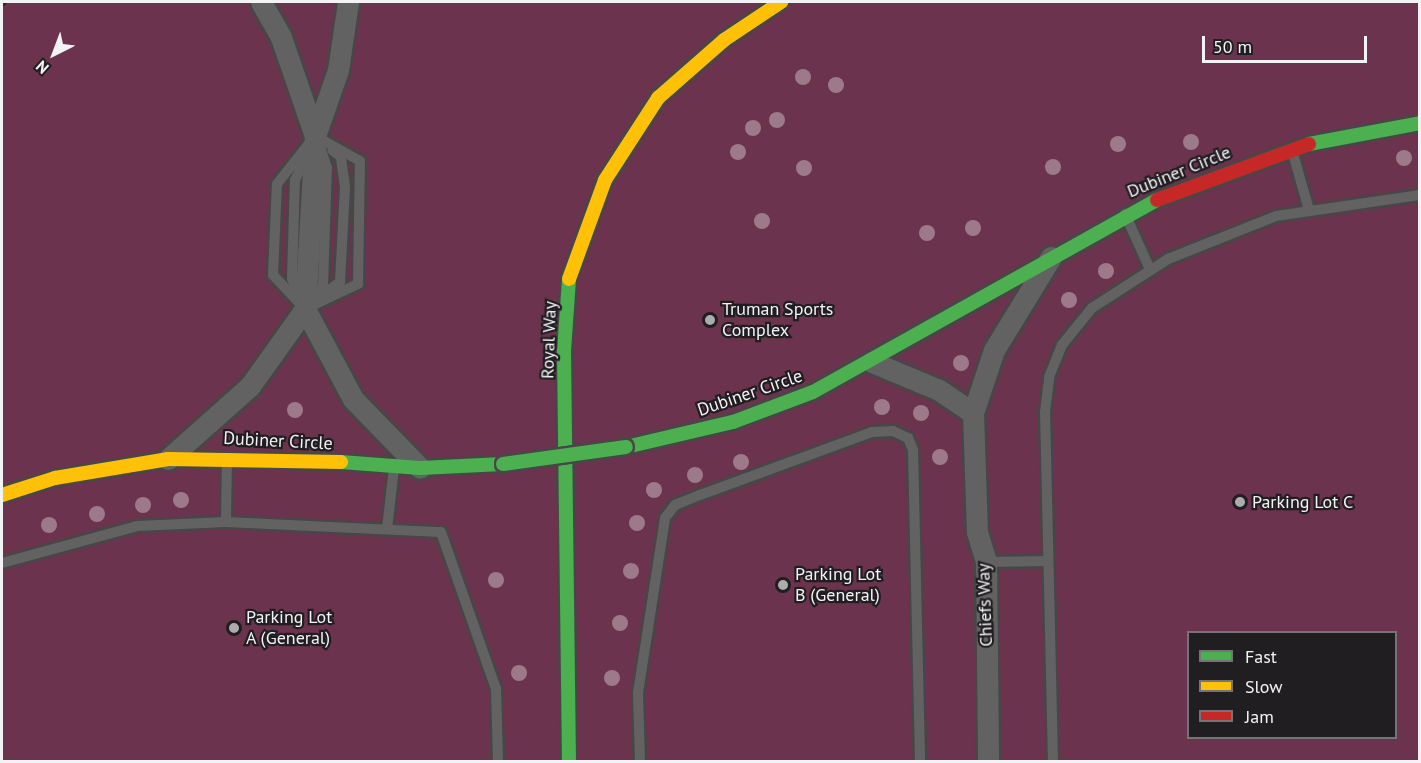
<!DOCTYPE html>
<style>
body{margin:0}
#map{position:relative;width:1421px;height:763px;overflow:hidden;background:#292929;font-family:"PT Sans",sans-serif}
div>[style]{position:absolute}
[style*='--x']{left:calc(var(--x)*1px);top:calc(var(--y)*1px);width:calc(var(--w)*1px);rotate:calc(var(--a)*1deg)}
.green>*{inset:0;background:#6b334e}
.roads{filter:drop-shadow(2px 0 #474747) drop-shadow(-2px 0 #474747) drop-shadow(0 2px #474747) drop-shadow(0 -2px #474747)}
.lane>*{height:10px;margin:-5px;padding:0 5px;transform-origin:5px;border-radius:5px;background:#636263}
.street>*{height:21px;margin:-10.5px;padding:0 10.5px;transform-origin:10.5px;border-radius:10.5px;background:#636263}
.fast>*{height:14px;margin:-7px;padding:0 7px;transform-origin:7px;border-radius:7px;background:#4caf50}
.slow>*{height:14px;margin:-7px;padding:0 7px;transform-origin:7px;border-radius:7px;background:#ffc107}
.jam>*{height:14px;margin:-7px;padding:0 7px;transform-origin:7px;border-radius:7px;background:#c62828}
.bridges{filter:drop-shadow(2px 0 #474747) drop-shadow(-2px 0 #474747) drop-shadow(0 2px #474747) drop-shadow(0 -2px #474747)}
.fast-bridge>*{height:14px;margin:-7px;padding:0 7px;transform-origin:7px;border-radius:7px;background:#4caf50}
.trees>*{width:16px;height:16px;margin:-8px;border-radius:50%;background:#9c7a89}
.dots>*{width:16px;height:16px;translate:-50% -50%;box-sizing:border-box;border:3px solid #201e21;border-radius:50%}
span{translate:-50% -50%;white-space:nowrap;text-align:center;line-height:1.15;-webkit-text-stroke:4.5px #201e21;paint-order:stroke}
.street-label{font-size:18px;color:#f3f2f4}
.poi-label{font-size:18px;color:#f3f2f4}
.left{translate:0 -50%;text-align:left}
.frame{position:absolute;inset:0;border:3px solid #f3f2f4;pointer-events:none}
.legend{position:absolute;left:1187px;top:631px;width:210px;height:108px;box-sizing:border-box;background:#201e21;border:2px solid #747375;margin:0;padding:8px 10px;list-style:none;font-size:18px;color:#f3f2f4}
.legend li{display:flex;align-items:center;gap:12px;height:30px}
.legend b{width:30px;border:2px solid #747375}
.north{position:absolute;left:24px;top:24px;width:60px;height:60px;-webkit-text-stroke:4px #201e21;paint-order:stroke;rotate:222deg;font-size:16px;font-weight:700;line-height:24px;text-align:center;color:#f3f2f4}
.north::after{content:'';display:block;margin:auto;width:21px;height:27px;background:#f3f2f4;clip-path:polygon(50% 0,100% 100%,50% 72%,0 100%)}
.scale{position:absolute;left:1202px;top:36px;width:165px;height:27px;box-sizing:border-box;border:3px solid #f3f2f4;border-top:0;padding-left:8px;font-size:18px;line-height:21px;white-space:nowrap;color:#f3f2f4;-webkit-text-stroke:4px #201e21;paint-order:stroke}
</style>
<div id="map">
<div class="green">
<div style="clip-path:polygon(evenodd,8px 2px,1419px 2px,1419px 761px,2px 761px,2px 8px,8px 2px,1188px 632px,1396px 632px,1396px 738px,1188px 738px,1188px 632px)"></div>
</div>
<div class="roads">
<div class="lane">
<div style="--x:1292;--y:150;--w:62;--a:74.2"></div>
<div style="--x:1125;--y:214;--w:60;--a:65.6"></div>
<div style="--x:315;--y:296;--w:13;--a:-51"></div>
<div style="--x:323;--y:286;--w:118;--a:-88.1"></div>
<div style="--x:327;--y:168;--w:22;--a:-108"></div>
<div style="--x:320;--y:297;--w:25;--a:-37"></div>
<div style="--x:340;--y:282;--w:95;--a:-87"></div>
<div style="--x:345;--y:187;--w:30;--a:-98"></div>
<div style="--x:341;--y:157;--w:11;--a:-142"></div>
<div style="--x:301;--y:300;--w:23;--a:-113"></div>
<div style="--x:292;--y:279;--w:99;--a:-88.3"></div>
<div style="--x:295;--y:180;--w:31;--a:-65"></div>
<div style="--x:304;--y:308;--w:45;--a:-133.2"></div>
<div style="--x:273;--y:275;--w:91;--a:-87.5"></div>
<div style="--x:277;--y:184;--w:55;--a:-51.7"></div>
<div style="--x:305;--y:309;--w:59;--a:-25.3"></div>
<div style="--x:358;--y:284;--w:123;--a:-89.1"></div>
<div style="--x:360;--y:161;--w:51;--a:-150.9"></div>
<div style="--x:226;--y:522;--w:63;--a:-89.1"></div>
<div style="--x:387;--y:529;--w:61;--a:-83.5"></div>
<div style="--x:986;--y:562;--w:62;--a:-0.9"></div>
<div style="--x:2;--y:563;--w:140;--a:-15.3"></div>
<div style="--x:137;--y:526;--w:89;--a:-2.6"></div>
<div style="--x:226;--y:522;--w:215;--a:2.7"></div>
<div style="--x:441;--y:532;--w:166;--a:70.7"></div>
<div style="--x:496;--y:689;--w:73;--a:88.4"></div>
<div style="--x:640;--y:762;--w:69;--a:-91.7"></div>
<div style="--x:638;--y:693;--w:177;--a:-81.2"></div>
<div style="--x:665;--y:518;--w:16;--a:-52"></div>
<div style="--x:675;--y:505;--w:27;--a:-22"></div>
<div style="--x:700;--y:495;--w:183;--a:-20.1"></div>
<div style="--x:872;--y:432;--w:21;--a:-3"></div>
<div style="--x:893;--y:431;--w:17;--a:25"></div>
<div style="--x:908;--y:438;--w:13;--a:67"></div>
<div style="--x:913;--y:450;--w:312;--a:88.7"></div>
<div style="--x:1053;--y:762;--w:350;--a:-91.3"></div>
<div style="--x:1045;--y:412;--w:35;--a:-83"></div>
<div style="--x:1049;--y:377;--w:35;--a:-68"></div>
<div style="--x:1062;--y:345;--w:48;--a:-51"></div>
<div style="--x:1092;--y:308;--w:90;--a:-32.8"></div>
<div style="--x:1168;--y:259;--w:116;--a:-21.7"></div>
<div style="--x:1276;--y:216;--w:146;--a:-8.3"></div>
</div>
<div class="street">
<div style="--x:315;--y:136;--w:70;--a:-70.8"></div>
<div style="--x:338;--y:70;--w:69;--a:-81.6"></div>
<div style="--x:305;--y:309;--w:102;--a:61.9"></div>
<div style="--x:353;--y:399;--w:96;--a:45.8"></div>
<div style="--x:872;--y:362;--w:73;--a:22.7"></div>
<div style="--x:939;--y:390;--w:41;--a:34.1"></div>
<div style="--x:973;--y:413;--w:119;--a:88.1"></div>
<div style="--x:977;--y:532;--w:31;--a:73"></div>
<div style="--x:986;--y:562;--w:200;--a:89.4"></div>
<div style="--x:973;--y:413;--w:66;--a:-71.6"></div>
<div style="--x:994;--y:350;--w:109;--a:-58.5"></div>
<div style="--x:168;--y:459;--w:110;--a:-41.7"></div>
<div style="--x:250;--y:386;--w:95;--a:-54.5"></div>
<div style="--x:305;--y:309;--w:173;--a:-86.7"></div>
<div style="--x:315;--y:136;--w:105;--a:-109"></div>
<div style="--x:281;--y:37;--w:40;--a:-119.7"></div>
</div>
<div class="fast">
<div style="--x:1309;--y:144;--w:113;--a:-10.7"></div>
<div style="--x:626;--y:447;--w:110;--a:-13.2"></div>
<div style="--x:733;--y:422;--w:85;--a:-20.6"></div>
<div style="--x:813;--y:392;--w:394;--a:-29.2"></div>
<div style="--x:341;--y:462;--w:79;--a:4.3"></div>
<div style="--x:420;--y:468;--w:83;--a:-2.8"></div>
<div style="--x:569;--y:762;--w:411;--a:-90.7"></div>
<div style="--x:564;--y:351;--w:72;--a:-86"></div>
</div>
<div class="slow">
<div style="--x:569;--y:279;--w:105;--a:-70"></div>
<div style="--x:605;--y:180;--w:98;--a:-57.1"></div>
<div style="--x:658;--y:98;--w:88;--a:-41.3"></div>
<div style="--x:724;--y:40;--w:69;--a:-33.7"></div>
<div style="--x:2;--y:495;--w:56;--a:-17.8"></div>
<div style="--x:55;--y:478;--w:115;--a:-9.5"></div>
<div style="--x:168;--y:459;--w:173;--a:1"></div>
</div>
<div class="jam">
<div style="--x:1157;--y:200;--w:162;--a:-20.2"></div>
</div>
</div>
<div class="bridges">
<div class="fast-bridge">
<div style="--x:503;--y:464;--w:124;--a:-7.9"></div>
</div>
</div>
<div class="trees">
<div style="left:803px;top:77px"></div>
<div style="left:836px;top:85px"></div>
<div style="left:777px;top:120px"></div>
<div style="left:753px;top:128px"></div>
<div style="left:1191px;top:142px"></div>
<div style="left:1118px;top:144px"></div>
<div style="left:738px;top:152px"></div>
<div style="left:1404px;top:158px"></div>
<div style="left:1053px;top:167px"></div>
<div style="left:804px;top:168px"></div>
<div style="left:762px;top:221px"></div>
<div style="left:973px;top:228px"></div>
<div style="left:927px;top:233px"></div>
<div style="left:1106px;top:271px"></div>
<div style="left:1069px;top:300px"></div>
<div style="left:961px;top:363px"></div>
<div style="left:882px;top:407px"></div>
<div style="left:295px;top:410px"></div>
<div style="left:921px;top:413px"></div>
<div style="left:940px;top:457px"></div>
<div style="left:741px;top:462px"></div>
<div style="left:695px;top:475px"></div>
<div style="left:654px;top:490px"></div>
<div style="left:181px;top:500px"></div>
<div style="left:143px;top:505px"></div>
<div style="left:97px;top:514px"></div>
<div style="left:637px;top:523px"></div>
<div style="left:49px;top:525px"></div>
<div style="left:631px;top:571px"></div>
<div style="left:496px;top:580px"></div>
<div style="left:620px;top:623px"></div>
<div style="left:519px;top:673px"></div>
<div style="left:612px;top:678px"></div>
</div>
<div class="dots">
<div style="left:710px;top:320px;background:#acacad"></div>
<div style="left:1240px;top:502px;background:#acacad"></div>
<div style="left:783px;top:585px;background:#acacad"></div>
<div style="left:234px;top:628px;background:#acacad"></div>
</div>
<div class="street-label">
<span style="left:1179px;top:172px;rotate:-22deg">Dubiner Circle</span>
<span style="left:549px;top:340px;rotate:-88deg">Royal Way</span>
<span style="left:750px;top:393px;rotate:-19deg">Dubiner Circle</span>
<span style="left:278px;top:441px;rotate:3deg">Dubiner Circle</span>
<span style="left:985px;top:605px;rotate:-92deg">Chiefs Way</span>
</div>
<div class="poi-label">
<span class="left" style="left:722px;top:320px">Truman Sports<br>Complex</span>
<span class="left" style="left:1252px;top:502px">Parking Lot C</span>
<span class="left" style="left:795px;top:585px">Parking Lot<br>B (General)</span>
<span class="left" style="left:246px;top:628px">Parking Lot<br>A (General)</span>
</div>
<div class="frame"></div>
<ul class="legend">
<li><b style="height:8px;background:#4caf50"></b>Fast</li>
<li><b style="height:8px;background:#ffc107"></b>Slow</li>
<li><b style="height:8px;background:#c62828"></b>Jam</li>
</ul>
<div class="north">N</div>
<div class="scale">50 m</div>
</div>
